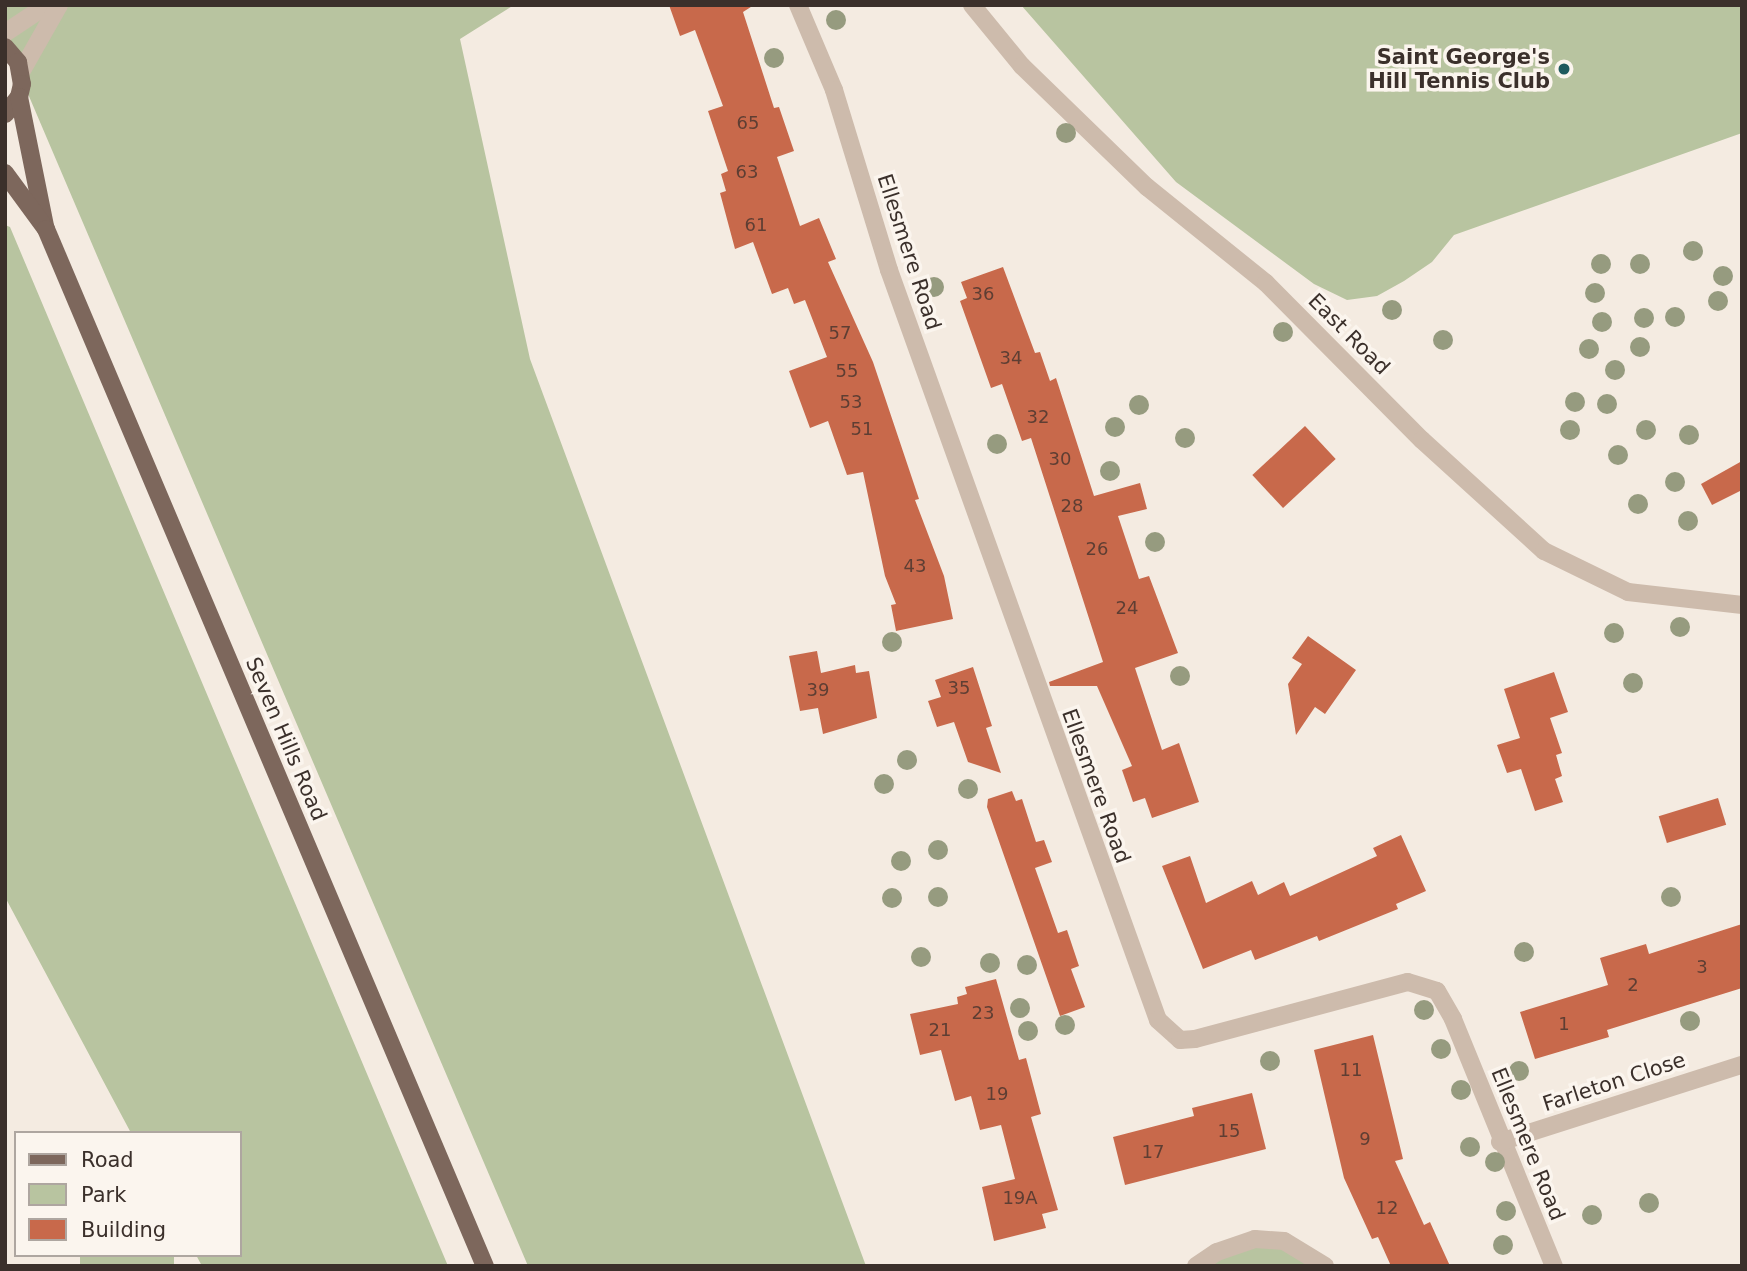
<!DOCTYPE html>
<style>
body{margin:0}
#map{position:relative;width:1747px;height:1271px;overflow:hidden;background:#f4ebe1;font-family:"DejaVu Sans",sans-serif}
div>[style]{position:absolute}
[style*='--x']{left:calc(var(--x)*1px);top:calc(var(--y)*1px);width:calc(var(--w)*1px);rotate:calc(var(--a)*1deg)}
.green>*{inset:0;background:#b8c4a0;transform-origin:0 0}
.building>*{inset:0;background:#c8694b;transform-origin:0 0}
.minor>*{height:18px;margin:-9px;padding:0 9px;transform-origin:9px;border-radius:9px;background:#cdbbac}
.major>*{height:18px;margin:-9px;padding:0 9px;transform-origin:9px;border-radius:9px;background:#7d675c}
.trees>*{width:20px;height:20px;margin:-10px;border-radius:50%;background:#969b7f}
.dots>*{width:19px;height:19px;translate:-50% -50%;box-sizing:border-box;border:4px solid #fbf5ee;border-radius:50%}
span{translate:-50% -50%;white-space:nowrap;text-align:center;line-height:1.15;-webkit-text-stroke:7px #fbf5ee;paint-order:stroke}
.number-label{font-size:18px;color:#5e3e33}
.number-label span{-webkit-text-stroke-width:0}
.poi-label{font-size:21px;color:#3b302b;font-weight:700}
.right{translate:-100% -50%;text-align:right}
.street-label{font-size:21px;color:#3b302b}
.frame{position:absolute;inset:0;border:7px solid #3b302b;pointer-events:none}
.legend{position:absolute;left:14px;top:1131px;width:228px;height:126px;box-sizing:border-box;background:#fbf5ee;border:2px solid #aea6a0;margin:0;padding:9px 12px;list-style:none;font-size:21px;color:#3b302b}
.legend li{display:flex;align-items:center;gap:14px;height:35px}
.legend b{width:35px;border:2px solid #aea6a0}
</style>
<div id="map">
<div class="green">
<div style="clip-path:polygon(5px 5px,514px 5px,460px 39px,530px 359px,866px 1266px,528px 1266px,5px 40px)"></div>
<div style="clip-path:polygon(1021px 5px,1742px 5px,1742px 133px,1454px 235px,1432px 262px,1404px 281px,1377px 296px,1347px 300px,1314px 284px,1176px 182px)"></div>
<div style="clip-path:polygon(5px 225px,10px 227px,448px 1266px,202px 1266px,196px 1255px,240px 1255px,240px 1133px,131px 1133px,5px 897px)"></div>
<div style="clip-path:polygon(1255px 1239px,1325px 1266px,1196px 1266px)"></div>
<div style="left:80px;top:1255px;width:94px;height:13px"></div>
</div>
<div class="building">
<div style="clip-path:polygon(669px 5px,754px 5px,743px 12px,774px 108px,779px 107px,794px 151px,777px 157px,800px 226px,819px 218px,836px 259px,828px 262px,873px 362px,919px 499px,915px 500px,944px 576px,953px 619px,896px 631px,891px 605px,896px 604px,885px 576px,863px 472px,847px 475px,828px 421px,810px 428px,789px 371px,827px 357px,805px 300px,794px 304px,788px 288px,772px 294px,753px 242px,735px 249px,720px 193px,726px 191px,721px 174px,728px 171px,708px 111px,723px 106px,695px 30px,680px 36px)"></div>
<div style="clip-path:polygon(1003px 267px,1035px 353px,1040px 352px,1050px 381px,1056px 378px,1094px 496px,1140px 483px,1147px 509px,1118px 516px,1139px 579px,1149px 576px,1178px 653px,1135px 668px,1162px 750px,1179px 743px,1199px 802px,1152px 818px,1145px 798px,1133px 802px,1122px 770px,1132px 766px,1097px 686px,1050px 686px,1049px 682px,1103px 662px,1031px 438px,1022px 441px,1002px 384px,991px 388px,960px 301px,967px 298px,961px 282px)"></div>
<div style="left:1305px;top:426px;width:45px;height:72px;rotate:47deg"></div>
<div style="clip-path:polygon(1742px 461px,1742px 490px,1712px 505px,1701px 484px)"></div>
<div style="clip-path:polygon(1308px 636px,1356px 670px,1325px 714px,1315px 707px,1296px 735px,1288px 684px,1302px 664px,1292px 658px)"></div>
<div style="clip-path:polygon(817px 651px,821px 673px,855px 665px,856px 673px,869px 671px,877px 718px,823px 734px,818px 708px,800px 711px,789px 656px)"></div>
<div style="clip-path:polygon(973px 667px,992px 726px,986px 728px,1001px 773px,968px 762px,954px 722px,937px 727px,928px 701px,941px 697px,935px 680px)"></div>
<div style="clip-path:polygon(1554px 672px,1568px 712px,1550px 718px,1562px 753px,1556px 755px,1562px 776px,1555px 779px,1563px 802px,1535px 811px,1521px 769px,1507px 773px,1497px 745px,1520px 738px,1504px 689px)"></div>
<div style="clip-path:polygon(1012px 791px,1016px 801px,1022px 799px,1036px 842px,1044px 840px,1052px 862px,1035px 868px,1058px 933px,1067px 930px,1079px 966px,1071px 969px,1085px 1007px,1060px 1016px,987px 807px,988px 799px)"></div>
<div style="left:1718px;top:798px;width:28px;height:62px;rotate:73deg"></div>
<div style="clip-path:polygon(1401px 835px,1426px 891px,1396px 904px,1398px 909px,1319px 941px,1317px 936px,1255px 960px,1251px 950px,1203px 969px,1162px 866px,1190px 856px,1206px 903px,1252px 881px,1258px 895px,1284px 882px,1290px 896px,1377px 856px,1373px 848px)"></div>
<div style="clip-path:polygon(1742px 924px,1742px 988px,1607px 1030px,1609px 1037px,1535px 1059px,1520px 1012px,1608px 985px,1600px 958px,1646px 944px,1649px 954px)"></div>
<div style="clip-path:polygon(996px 979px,1019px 1060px,1026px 1058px,1041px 1114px,1031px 1117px,1058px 1210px,1042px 1214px,1046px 1228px,994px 1241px,982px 1187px,1015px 1179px,1001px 1125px,980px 1130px,971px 1096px,955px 1101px,941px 1050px,920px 1055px,910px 1014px,958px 1004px,957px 997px,967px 994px,965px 987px)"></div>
<div style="clip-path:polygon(1373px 1035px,1403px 1159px,1395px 1161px,1424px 1225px,1430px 1222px,1450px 1266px,1391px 1266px,1378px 1237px,1372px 1239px,1344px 1178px,1314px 1050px)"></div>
<div style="clip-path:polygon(1252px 1093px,1266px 1149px,1125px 1185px,1113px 1137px,1194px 1116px,1192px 1108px)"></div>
</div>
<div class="minor">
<div style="--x:798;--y:5;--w:92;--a:67"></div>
<div style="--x:834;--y:90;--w:188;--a:73"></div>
<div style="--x:889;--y:270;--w:797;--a:70.27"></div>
<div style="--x:1158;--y:1020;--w:30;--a:42"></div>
<div style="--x:1180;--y:1040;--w:15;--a:-4"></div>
<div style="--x:1195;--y:1039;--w:220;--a:-15"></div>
<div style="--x:1408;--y:982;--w:30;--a:17"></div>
<div style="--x:1437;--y:991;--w:32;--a:60"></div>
<div style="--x:1453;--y:1019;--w:267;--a:67.8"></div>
<div style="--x:972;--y:5;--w:79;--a:50.7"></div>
<div style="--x:1022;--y:66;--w:174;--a:44.1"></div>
<div style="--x:1147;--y:187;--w:153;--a:38.9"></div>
<div style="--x:1266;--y:283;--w:221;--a:45.2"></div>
<div style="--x:1422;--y:440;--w:165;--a:42.3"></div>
<div style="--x:1544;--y:551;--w:93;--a:26"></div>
<div style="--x:1628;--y:592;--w:115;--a:6.5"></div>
<div style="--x:5;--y:33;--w:50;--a:-33.7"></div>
<div style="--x:21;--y:72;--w:77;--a:-60.4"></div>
<div style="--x:1500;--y:1142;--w:254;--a:-17.7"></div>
<div style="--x:1196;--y:1266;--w:25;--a:-34"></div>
<div style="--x:1217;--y:1252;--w:40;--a:-18.9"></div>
<div style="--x:1255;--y:1239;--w:29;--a:4"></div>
<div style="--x:1284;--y:1241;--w:48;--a:31.4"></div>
</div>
<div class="major">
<div style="--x:5;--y:47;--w:20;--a:49"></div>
<div style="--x:18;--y:62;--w:22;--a:80"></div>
<div style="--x:22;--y:84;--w:13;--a:103"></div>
<div style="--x:19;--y:97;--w:22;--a:129"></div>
<div style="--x:19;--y:97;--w:132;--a:78.6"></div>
<div style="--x:5;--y:173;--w:69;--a:53.8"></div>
<div style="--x:46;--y:229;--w:1126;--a:67.06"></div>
</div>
<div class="trees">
<div style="left:836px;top:20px"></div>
<div style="left:774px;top:58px"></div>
<div style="left:1066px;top:133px"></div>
<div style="left:1693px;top:251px"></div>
<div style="left:1601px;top:264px"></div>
<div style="left:1640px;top:264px"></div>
<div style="left:1723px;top:276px"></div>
<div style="left:934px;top:287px"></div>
<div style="left:1595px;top:293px"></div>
<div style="left:1718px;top:301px"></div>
<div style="left:1392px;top:310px"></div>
<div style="left:1675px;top:317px"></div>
<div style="left:1644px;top:318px"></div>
<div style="left:1602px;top:322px"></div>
<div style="left:1283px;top:332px"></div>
<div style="left:1443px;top:340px"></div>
<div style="left:1640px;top:347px"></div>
<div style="left:1589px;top:349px"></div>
<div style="left:1615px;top:370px"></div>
<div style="left:1575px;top:402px"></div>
<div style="left:1607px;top:404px"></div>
<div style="left:1139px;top:405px"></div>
<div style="left:1115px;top:427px"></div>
<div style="left:1570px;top:430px"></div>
<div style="left:1646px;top:430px"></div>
<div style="left:1689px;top:435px"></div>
<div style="left:1185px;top:438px"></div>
<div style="left:997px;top:444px"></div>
<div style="left:1618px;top:455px"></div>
<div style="left:1110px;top:471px"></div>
<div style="left:1675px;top:482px"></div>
<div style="left:1638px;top:504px"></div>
<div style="left:1688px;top:521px"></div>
<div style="left:1155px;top:542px"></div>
<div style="left:1680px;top:627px"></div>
<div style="left:1614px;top:633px"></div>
<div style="left:892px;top:642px"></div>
<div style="left:1180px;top:676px"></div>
<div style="left:1633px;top:683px"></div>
<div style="left:907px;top:760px"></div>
<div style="left:884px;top:784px"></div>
<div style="left:968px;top:789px"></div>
<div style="left:938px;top:850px"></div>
<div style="left:901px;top:861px"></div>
<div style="left:938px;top:897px"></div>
<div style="left:1671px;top:897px"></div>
<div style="left:892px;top:898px"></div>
<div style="left:1524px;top:952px"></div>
<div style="left:921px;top:957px"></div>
<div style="left:990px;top:963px"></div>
<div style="left:1027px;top:965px"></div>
<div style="left:1020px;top:1008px"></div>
<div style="left:1424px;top:1010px"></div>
<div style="left:1690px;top:1021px"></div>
<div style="left:1065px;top:1025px"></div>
<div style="left:1028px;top:1031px"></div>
<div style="left:1441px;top:1049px"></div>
<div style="left:1270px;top:1061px"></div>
<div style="left:1519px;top:1071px"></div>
<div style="left:1461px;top:1090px"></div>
<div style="left:1470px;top:1147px"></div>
<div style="left:1495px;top:1162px"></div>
<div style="left:1649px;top:1203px"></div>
<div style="left:1506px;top:1211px"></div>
<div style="left:1592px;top:1215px"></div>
<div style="left:1503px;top:1245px"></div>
</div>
<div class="dots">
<div style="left:1564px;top:69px;background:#1f5a5e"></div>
</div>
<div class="number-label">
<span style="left:748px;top:123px">65</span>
<span style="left:747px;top:172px">63</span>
<span style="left:756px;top:225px">61</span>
<span style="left:983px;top:294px">36</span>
<span style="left:840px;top:333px">57</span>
<span style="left:1011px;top:358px">34</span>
<span style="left:847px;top:371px">55</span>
<span style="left:851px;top:402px">53</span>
<span style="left:1038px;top:417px">32</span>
<span style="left:862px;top:429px">51</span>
<span style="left:1060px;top:459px">30</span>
<span style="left:1072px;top:506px">28</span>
<span style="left:1097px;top:549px">26</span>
<span style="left:915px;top:566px">43</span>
<span style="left:1127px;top:608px">24</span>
<span style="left:959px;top:688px">35</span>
<span style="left:818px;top:690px">39</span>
<span style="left:1702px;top:967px">3</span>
<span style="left:1633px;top:985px">2</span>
<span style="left:983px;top:1013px">23</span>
<span style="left:1564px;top:1024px">1</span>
<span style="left:940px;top:1030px">21</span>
<span style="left:1351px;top:1070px">11</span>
<span style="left:997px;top:1094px">19</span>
<span style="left:1229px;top:1131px">15</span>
<span style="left:1365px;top:1139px">9</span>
<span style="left:1153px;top:1152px">17</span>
<span style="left:1020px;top:1198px">19A</span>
<span style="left:1387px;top:1208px">12</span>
</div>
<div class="poi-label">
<span class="right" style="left:1550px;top:69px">Saint George's<br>Hill Tennis Club</span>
</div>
<div class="street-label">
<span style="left:909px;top:252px;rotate:72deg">Ellesmere Road</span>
<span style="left:1349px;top:334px;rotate:45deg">East Road</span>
<span style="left:286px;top:739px;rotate:67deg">Seven Hills Road</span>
<span style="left:1096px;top:786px;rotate:70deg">Ellesmere Road</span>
<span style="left:1614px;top:1082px;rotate:-18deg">Farleton Close</span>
<span style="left:1528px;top:1144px;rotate:68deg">Ellesmere Road</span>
</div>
<div class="frame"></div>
<ul class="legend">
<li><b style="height:9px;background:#7d675c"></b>Road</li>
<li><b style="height:19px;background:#b8c4a0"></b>Park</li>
<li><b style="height:19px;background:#c8694b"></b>Building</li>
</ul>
</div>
